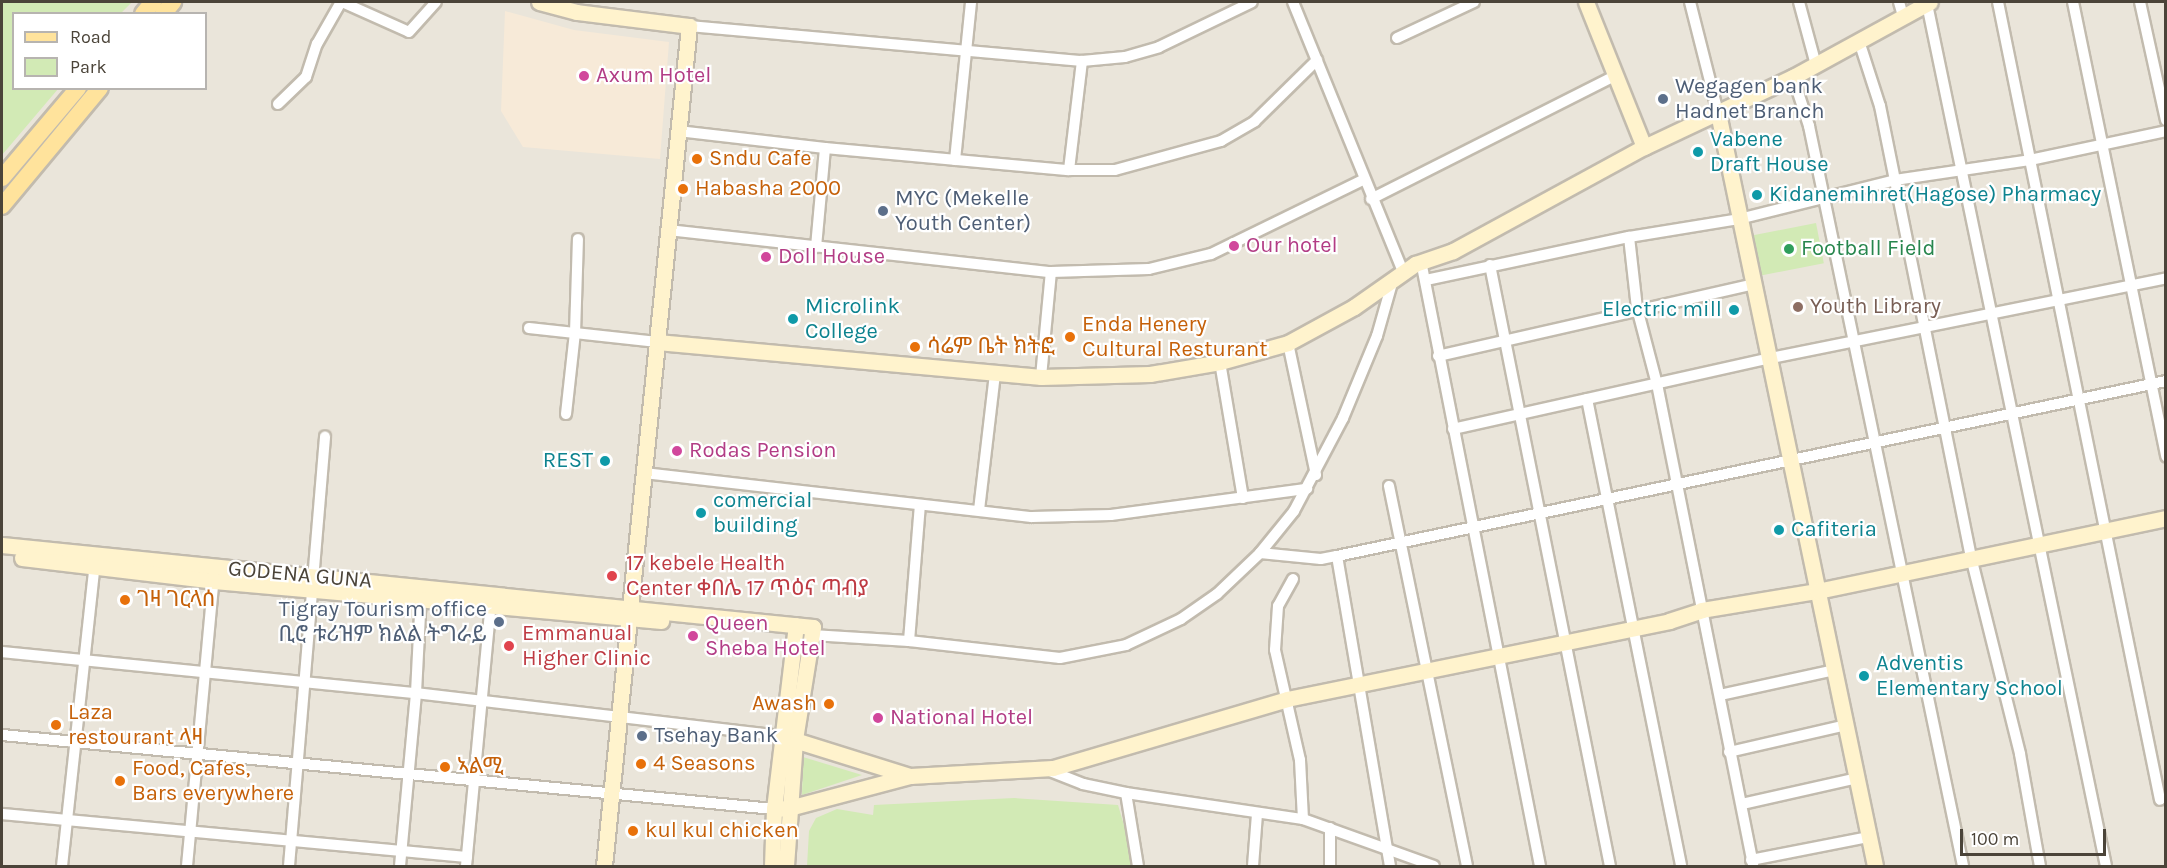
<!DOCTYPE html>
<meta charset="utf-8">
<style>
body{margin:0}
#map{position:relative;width:2167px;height:868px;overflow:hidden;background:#f6f3ec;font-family:Karla,"Noto Sans Ethiopic",sans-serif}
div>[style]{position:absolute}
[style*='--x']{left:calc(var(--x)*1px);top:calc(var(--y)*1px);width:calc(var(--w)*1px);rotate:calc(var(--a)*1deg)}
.residential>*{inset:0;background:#eae5da}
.commercial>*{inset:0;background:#f7ead8}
.green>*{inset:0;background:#d2eab5;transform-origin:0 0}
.roads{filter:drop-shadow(2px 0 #c2bbae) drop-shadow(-2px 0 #c2bbae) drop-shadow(0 2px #c2bbae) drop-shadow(0 -2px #c2bbae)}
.street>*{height:10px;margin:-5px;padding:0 5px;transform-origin:5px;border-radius:5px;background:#fff}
.secondary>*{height:15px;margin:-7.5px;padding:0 7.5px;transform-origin:7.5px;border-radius:7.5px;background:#fff3cd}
.primary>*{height:16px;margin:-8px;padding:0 8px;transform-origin:8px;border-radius:8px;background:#ffe39c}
.dots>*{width:16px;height:16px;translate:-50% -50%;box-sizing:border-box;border:3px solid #fff;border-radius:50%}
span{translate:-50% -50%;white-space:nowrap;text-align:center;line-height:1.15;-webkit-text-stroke:4.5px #fff;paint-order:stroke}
.hotel-label{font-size:22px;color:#b23c85}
.left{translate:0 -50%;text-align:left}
.service-label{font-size:22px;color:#4e5e75}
.right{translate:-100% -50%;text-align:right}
.culture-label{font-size:22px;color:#0d838f}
.food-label{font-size:22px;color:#c56008}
.leisure-label{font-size:22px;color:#27864d}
.education-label{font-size:22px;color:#785e54}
.health-label{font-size:22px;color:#be3a42}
.street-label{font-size:22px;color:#4b4439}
.frame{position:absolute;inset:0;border:3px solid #4b4439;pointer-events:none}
.legend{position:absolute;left:12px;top:12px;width:195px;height:78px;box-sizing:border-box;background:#fff;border:2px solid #b7b4b0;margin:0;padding:8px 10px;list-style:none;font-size:18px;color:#4b4439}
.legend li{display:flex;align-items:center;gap:12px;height:30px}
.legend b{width:30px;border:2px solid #b7b4b0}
.scale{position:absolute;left:1960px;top:829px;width:146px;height:27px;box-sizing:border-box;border:3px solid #4b4439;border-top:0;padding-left:8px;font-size:18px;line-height:21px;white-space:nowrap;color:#4b4439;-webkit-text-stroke:4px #fff;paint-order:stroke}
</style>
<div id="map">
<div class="residential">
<div style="clip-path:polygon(evenodd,2px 2px,2165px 2px,2165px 866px,2px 866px,2px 2px,14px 14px,206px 14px,206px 88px,14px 88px,14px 14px)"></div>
</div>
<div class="commercial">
<div style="clip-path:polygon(505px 11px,574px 30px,669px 42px,660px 159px,523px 147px,501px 111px)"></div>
</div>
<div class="green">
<div style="clip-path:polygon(2px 2px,132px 2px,121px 13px,14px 14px,14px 88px,58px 89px,2px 155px)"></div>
<div style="left:1816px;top:223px;width:41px;height:64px;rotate:79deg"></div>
<div style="clip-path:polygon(803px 757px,862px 775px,802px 795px)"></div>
<div style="clip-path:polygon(1014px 798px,1118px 805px,1129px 842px,1132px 866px,807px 866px,809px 831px,816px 818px,837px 809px,873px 815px,874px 805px)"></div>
</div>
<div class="roads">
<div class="street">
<div style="--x:342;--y:2;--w:73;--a:24.1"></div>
<div style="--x:409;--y:32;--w:40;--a:-48"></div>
<div style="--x:1293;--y:2;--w:291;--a:67.8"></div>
<div style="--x:1690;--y:2;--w:114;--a:75.8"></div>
<div style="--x:1799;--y:2;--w:65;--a:74.9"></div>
<div style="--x:1899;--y:2;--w:15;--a:74"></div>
<div style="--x:1998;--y:2;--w:814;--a:78.52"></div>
<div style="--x:2073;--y:2;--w:464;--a:78.4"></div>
<div style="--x:2140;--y:2;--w:121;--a:77.6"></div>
<div style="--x:1927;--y:4;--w:880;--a:78.27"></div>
<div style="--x:689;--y:26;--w:395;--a:5.1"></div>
<div style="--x:1082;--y:61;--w:43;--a:-5.3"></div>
<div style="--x:1125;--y:57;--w:35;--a:-16"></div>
<div style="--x:1159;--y:47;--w:103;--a:-25.8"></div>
<div style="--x:1397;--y:38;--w:85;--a:-25.1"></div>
<div style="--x:1859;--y:41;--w:68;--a:72.1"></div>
<div style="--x:1880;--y:106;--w:460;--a:78.6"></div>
<div style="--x:1971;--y:557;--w:203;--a:76"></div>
<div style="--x:2020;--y:754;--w:114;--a:79.9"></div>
<div style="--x:1793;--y:77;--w:52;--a:71.9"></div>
<div style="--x:1809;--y:126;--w:756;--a:78.24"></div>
<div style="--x:278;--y:104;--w:39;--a:-44"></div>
<div style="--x:306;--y:77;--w:35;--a:-72"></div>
<div style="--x:317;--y:44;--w:48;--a:-60.3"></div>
<div style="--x:678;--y:131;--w:148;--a:6.6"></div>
<div style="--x:825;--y:148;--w:245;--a:5.2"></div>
<div style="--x:1069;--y:170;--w:46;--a:0"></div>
<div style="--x:1115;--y:170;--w:110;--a:-15.3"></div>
<div style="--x:1221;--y:141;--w:39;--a:-30"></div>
<div style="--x:1255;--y:121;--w:87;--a:-44.5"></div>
<div style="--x:955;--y:160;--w:159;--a:-84.2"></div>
<div style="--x:1069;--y:170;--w:110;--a:-83.2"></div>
<div style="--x:1371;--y:199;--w:272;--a:-26.8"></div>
<div style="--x:668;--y:230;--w:385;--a:6.3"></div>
<div style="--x:1051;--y:272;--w:98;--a:-1.8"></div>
<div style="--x:1149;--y:269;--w:64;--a:-13.6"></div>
<div style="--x:1211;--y:254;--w:169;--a:-26"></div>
<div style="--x:1629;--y:237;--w:71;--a:83.6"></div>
<div style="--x:1637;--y:308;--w:79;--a:75.3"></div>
<div style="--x:1657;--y:384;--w:491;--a:78.7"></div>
<div style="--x:816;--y:247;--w:99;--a:-84.8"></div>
<div style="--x:1421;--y:261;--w:617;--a:78.87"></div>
<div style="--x:1490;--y:265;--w:613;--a:78.71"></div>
<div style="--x:1426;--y:280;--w:208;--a:-12"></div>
<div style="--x:1629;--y:237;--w:111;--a:-9.3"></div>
<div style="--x:1739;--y:219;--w:161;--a:-14"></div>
<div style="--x:1895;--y:180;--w:136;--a:-8.4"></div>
<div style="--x:2030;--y:160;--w:139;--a:-12"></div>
<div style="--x:529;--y:328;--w:129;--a:6.2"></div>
<div style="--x:1288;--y:343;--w:135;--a:78"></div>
<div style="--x:1438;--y:356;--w:324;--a:-12.8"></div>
<div style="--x:1220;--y:362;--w:138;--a:80.4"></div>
<div style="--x:1041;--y:377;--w:105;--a:-84.6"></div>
<div style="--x:1587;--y:399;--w:476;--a:78.6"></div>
<div style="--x:566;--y:414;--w:81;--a:-83.7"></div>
<div style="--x:575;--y:333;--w:94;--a:-88.2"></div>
<div style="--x:1453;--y:429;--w:326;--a:-12.6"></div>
<div style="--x:1771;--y:358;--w:403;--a:-11.4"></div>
<div style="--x:644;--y:473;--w:390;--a:6.5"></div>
<div style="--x:1032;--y:517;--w:79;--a:-1.5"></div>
<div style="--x:1111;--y:515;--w:198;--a:-7.6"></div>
<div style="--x:1389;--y:486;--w:388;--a:78.4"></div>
<div style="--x:979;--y:510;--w:138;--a:-83.3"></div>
<div style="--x:1260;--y:553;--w:61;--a:5.6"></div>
<div style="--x:1321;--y:559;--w:16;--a:-11"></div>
<div style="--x:1337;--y:556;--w:847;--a:-11.92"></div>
<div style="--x:1337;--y:556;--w:314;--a:80.3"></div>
<div style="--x:1293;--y:579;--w:31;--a:119"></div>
<div style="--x:1278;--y:606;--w:44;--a:93.9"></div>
<div style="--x:1275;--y:650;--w:113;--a:77.2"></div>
<div style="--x:1300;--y:760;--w:59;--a:87.1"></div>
<div style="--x:812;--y:635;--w:97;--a:3.5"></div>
<div style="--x:909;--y:641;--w:152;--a:6.4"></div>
<div style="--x:1060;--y:658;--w:67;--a:-11.1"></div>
<div style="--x:1126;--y:645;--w:61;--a:-25.3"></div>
<div style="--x:1181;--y:619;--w:44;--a:-34.8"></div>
<div style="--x:1217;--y:594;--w:59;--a:-43.6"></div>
<div style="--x:1260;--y:553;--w:54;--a:-51"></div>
<div style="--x:1294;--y:511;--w:105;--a:-62.2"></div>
<div style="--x:1343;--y:418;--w:89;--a:-67.5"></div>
<div style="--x:1377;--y:336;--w:55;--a:-74.2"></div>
<div style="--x:909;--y:641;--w:136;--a:-85.4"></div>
<div style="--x:2;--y:652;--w:416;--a:5.7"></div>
<div style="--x:416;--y:693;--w:369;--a:6.7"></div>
<div style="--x:1720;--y:695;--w:118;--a:-12.3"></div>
<div style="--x:2;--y:735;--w:776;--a:5.48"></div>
<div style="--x:1729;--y:752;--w:120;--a:-13"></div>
<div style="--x:1045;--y:769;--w:41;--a:21.5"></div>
<div style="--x:1083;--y:784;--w:44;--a:11.8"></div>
<div style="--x:1126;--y:793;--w:179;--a:8.4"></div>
<div style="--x:1303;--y:819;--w:139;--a:19.7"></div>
<div style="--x:1126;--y:793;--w:74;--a:80.7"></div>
<div style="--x:1742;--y:804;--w:118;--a:-12.7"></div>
<div style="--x:2;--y:814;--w:467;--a:5.3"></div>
<div style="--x:1330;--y:828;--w:38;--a:90"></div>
<div style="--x:1751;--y:860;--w:119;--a:-11.1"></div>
<div style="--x:62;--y:866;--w:306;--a:-83.8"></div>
<div style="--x:187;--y:866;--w:291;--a:-84.7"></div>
<div style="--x:289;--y:866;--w:431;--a:-85.2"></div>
<div style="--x:400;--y:866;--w:174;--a:-84.7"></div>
<div style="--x:416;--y:693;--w:98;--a:-87.1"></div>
<div style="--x:466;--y:866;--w:266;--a:-84.6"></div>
<div style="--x:1253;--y:866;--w:52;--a:-85.6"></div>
</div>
<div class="secondary">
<div style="--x:539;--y:2;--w:39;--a:15"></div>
<div style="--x:577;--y:12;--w:113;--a:7.1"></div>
<div style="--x:689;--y:26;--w:844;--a:95.78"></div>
<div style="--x:1586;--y:2;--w:156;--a:68.2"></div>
<div style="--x:1718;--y:113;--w:769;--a:78.22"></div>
<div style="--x:657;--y:342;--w:386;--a:5.2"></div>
<div style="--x:1041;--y:377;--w:109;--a:-1.6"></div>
<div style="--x:1150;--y:374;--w:71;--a:-9.7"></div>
<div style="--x:1220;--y:362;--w:71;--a:-15.6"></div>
<div style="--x:1288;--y:343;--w:75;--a:-28.6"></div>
<div style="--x:1354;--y:307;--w:75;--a:-35.2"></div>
<div style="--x:1415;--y:264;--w:40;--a:-18.9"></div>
<div style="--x:1453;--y:251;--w:217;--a:-28.6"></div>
<div style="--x:1644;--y:147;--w:165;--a:-25.2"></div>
<div style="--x:1793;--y:77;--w:156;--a:-28.7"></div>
<div style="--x:2;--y:545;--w:815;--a:5.77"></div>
<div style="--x:813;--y:627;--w:114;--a:99.1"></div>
<div style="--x:795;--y:740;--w:126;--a:94.1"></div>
<div style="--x:22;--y:558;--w:193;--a:6.8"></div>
<div style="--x:214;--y:581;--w:449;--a:5.1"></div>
<div style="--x:788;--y:738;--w:128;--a:17.3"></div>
<div style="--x:774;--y:809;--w:15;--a:-4"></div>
<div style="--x:789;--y:808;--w:125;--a:-14.8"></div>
<div style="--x:910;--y:776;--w:143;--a:-3.2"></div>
<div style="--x:1053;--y:768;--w:244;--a:-16.4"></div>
<div style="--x:1287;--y:699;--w:390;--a:-11.5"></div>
<div style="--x:1669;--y:621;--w:35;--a:-18"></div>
<div style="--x:1702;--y:610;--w:117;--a:-9.4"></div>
<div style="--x:1817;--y:591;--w:357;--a:-11.8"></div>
<div style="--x:772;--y:866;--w:57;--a:-88"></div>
<div style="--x:774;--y:809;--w:185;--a:-83.2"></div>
</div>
<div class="primary">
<div style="--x:143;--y:14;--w:16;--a:-50"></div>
<div style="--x:163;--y:14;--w:16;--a:-50"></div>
<div style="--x:2;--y:178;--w:118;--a:-49.8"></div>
<div style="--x:2;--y:206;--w:153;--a:-50.3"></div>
</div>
</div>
<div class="dots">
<div style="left:584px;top:76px;background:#d1479c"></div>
<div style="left:1663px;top:99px;background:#5c6f8a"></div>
<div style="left:1698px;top:152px;background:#0f9aa8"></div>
<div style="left:697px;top:159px;background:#e8710a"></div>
<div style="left:683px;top:189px;background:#e8710a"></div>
<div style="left:1757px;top:195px;background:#0f9aa8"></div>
<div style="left:883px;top:211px;background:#5c6f8a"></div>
<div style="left:1234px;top:246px;background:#d1479c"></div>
<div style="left:1789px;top:249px;background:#2e9e5b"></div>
<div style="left:766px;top:257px;background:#d1479c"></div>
<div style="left:1798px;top:307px;background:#8d6e63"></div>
<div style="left:1734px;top:310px;background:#0f9aa8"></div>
<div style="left:793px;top:319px;background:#0f9aa8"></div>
<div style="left:1070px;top:337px;background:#e8710a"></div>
<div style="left:915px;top:347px;background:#e8710a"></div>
<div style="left:677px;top:451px;background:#d1479c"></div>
<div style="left:605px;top:461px;background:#0f9aa8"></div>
<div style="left:701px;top:513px;background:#0f9aa8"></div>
<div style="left:1779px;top:530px;background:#0f9aa8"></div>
<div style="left:612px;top:576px;background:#e0444e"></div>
<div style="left:125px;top:600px;background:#e8710a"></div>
<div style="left:499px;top:622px;background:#5c6f8a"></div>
<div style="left:693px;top:636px;background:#d1479c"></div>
<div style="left:509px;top:646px;background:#e0444e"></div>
<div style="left:1864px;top:676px;background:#0f9aa8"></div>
<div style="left:829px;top:704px;background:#e8710a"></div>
<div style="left:878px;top:718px;background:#d1479c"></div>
<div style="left:56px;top:725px;background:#e8710a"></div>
<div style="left:642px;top:736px;background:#5c6f8a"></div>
<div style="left:641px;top:764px;background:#e8710a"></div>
<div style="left:445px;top:767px;background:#e8710a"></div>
<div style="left:120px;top:781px;background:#e8710a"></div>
<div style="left:633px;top:831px;background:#e8710a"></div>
</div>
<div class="hotel-label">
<span class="left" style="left:596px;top:76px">Axum Hotel</span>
<span class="left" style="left:1246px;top:246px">Our hotel</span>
<span class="left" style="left:778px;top:257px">Doll House</span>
<span class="left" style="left:689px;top:451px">Rodas Pension</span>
<span class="left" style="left:705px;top:636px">Queen<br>Sheba Hotel</span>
<span class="left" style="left:890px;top:718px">National Hotel</span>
</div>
<div class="service-label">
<span class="left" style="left:1675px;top:99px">Wegagen bank<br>Hadnet Branch</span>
<span class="left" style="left:895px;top:211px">MYC (Mekelle<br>Youth Center)</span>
<span class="right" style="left:487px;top:622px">Tigray Tourism office<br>ቢሮ ቱሪዝም ክልል ትግራይ</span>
<span class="left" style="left:654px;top:736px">Tsehay Bank</span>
</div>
<div class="culture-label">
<span class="left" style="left:1710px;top:152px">Vabene<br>Draft House</span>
<span class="left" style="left:1769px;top:195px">Kidanemihret(Hagose) Pharmacy</span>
<span class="left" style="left:805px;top:319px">Microlink<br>College</span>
<span class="right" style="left:1722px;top:310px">Electric mill</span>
<span class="right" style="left:593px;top:461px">REST</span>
<span class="left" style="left:713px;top:513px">comercial<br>building</span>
<span class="left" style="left:1791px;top:530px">Cafiteria</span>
<span class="left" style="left:1876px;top:676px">Adventis<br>Elementary School</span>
</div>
<div class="food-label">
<span class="left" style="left:709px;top:159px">Sndu Cafe</span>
<span class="left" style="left:695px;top:189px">Habasha 2000</span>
<span class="left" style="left:1082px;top:337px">Enda Henery<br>Cultural Resturant</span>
<span class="left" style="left:927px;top:347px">ሳሬም ቤት ክትፎ</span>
<span class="left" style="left:137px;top:600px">ገዛ ገርላሰ</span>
<span class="right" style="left:817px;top:704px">Awash</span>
<span class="left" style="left:68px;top:725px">Laza<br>restourant ላዛ</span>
<span class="left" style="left:653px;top:764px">4 Seasons</span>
<span class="left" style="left:457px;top:767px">ኣልሚ</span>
<span class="left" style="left:132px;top:781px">Food, Cafes,<br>Bars everywhere</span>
<span class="left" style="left:645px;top:831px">kul kul chicken</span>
</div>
<div class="leisure-label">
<span class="left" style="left:1801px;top:249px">Football Field</span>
</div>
<div class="education-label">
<span class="left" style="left:1810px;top:307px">Youth Library</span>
</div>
<div class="health-label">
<span class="left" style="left:626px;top:576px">17 kebele Health<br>Center ቀበሌ 17 ጥዕና ጣብያ</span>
<span class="left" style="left:522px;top:646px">Emmanual<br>Higher Clinic</span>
</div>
<div class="street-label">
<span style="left:300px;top:575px;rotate:5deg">GODENA GUNA</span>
</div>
<div class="frame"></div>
<ul class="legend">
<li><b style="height:8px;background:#ffe39c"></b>Road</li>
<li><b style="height:16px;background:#d2eab5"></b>Park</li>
</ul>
<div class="scale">100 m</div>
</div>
